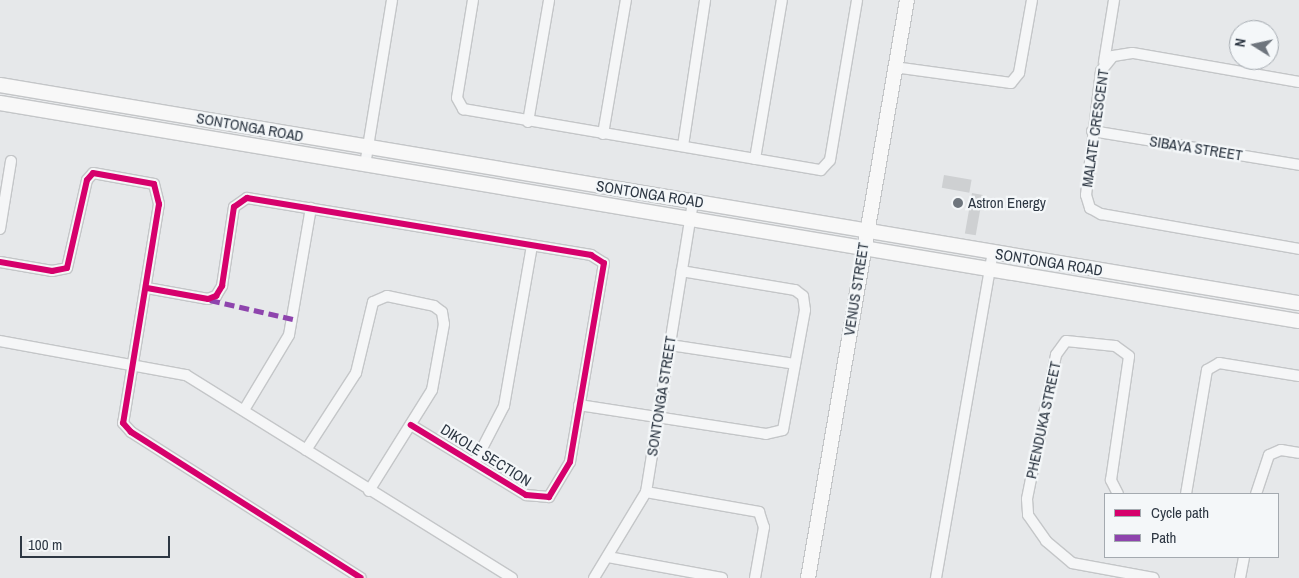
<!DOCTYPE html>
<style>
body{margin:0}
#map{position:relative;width:1299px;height:578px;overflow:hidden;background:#e6e8ea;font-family:"Archivo Narrow",sans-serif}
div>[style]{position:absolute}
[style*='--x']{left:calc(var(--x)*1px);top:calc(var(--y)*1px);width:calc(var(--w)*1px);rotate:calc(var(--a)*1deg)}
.building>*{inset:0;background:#ced0d2;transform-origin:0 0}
.roads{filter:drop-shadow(1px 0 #c4c6c8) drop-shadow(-1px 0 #c4c6c8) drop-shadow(0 1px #c4c6c8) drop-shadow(0 -1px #c4c6c8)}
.street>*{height:10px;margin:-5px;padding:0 5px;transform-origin:5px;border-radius:5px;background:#f5f6f7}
.secondary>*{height:14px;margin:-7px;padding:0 7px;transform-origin:7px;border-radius:7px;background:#f8f8f8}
.quiet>*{height:5px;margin-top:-2.5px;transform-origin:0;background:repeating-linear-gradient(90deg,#8e44ad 0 10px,transparent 0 15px)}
.cycleway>*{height:6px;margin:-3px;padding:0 3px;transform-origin:3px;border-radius:3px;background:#d6006c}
.dots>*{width:14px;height:14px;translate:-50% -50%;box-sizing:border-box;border:2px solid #f4f7f9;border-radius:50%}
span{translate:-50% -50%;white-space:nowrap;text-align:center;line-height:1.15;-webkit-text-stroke:4.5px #f4f7f9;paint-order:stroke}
.street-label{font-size:15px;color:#2d3743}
.poi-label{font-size:15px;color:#2d3743}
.left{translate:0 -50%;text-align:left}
.legend{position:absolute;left:1104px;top:493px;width:175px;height:65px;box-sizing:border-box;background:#f4f7f9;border:1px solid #a4aab0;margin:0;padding:6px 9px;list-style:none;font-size:15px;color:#2d3743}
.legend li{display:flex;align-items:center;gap:10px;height:25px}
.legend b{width:25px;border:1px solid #a4aab0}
.north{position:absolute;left:1229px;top:20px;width:50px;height:50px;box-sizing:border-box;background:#f4f7f9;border:1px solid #a4aab0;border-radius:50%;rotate:280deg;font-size:14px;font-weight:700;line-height:20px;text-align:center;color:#2d3743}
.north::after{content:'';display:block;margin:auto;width:18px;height:22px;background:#6e757d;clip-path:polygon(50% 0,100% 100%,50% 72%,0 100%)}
.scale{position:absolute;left:20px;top:536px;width:150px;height:22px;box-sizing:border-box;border:2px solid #2d3743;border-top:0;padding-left:6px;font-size:15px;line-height:18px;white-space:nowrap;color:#2d3743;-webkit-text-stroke:4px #f4f7f9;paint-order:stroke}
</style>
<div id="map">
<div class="building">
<div style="left:944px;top:175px;width:28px;height:13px;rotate:10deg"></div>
<div style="left:972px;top:193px;width:11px;height:41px;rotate:10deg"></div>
</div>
<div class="roads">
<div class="street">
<div style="--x:473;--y:0;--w:99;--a:99.3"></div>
<div style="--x:457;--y:98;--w:13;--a:61"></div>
<div style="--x:463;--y:109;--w:363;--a:9.7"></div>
<div style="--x:821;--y:170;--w:13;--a:-48"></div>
<div style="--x:830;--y:160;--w:162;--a:-80.4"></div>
<div style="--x:1104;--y:62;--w:63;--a:-80.8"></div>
<div style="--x:894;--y:67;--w:118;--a:7.8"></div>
<div style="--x:1011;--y:83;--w:13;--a:-51"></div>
<div style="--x:1019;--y:73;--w:74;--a:-79.9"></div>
<div style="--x:1299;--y:82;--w:169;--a:-170.1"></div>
<div style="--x:1132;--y:53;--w:19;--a:171"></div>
<div style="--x:1113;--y:56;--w:19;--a:129"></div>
<div style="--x:1101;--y:71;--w:125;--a:96.9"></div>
<div style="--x:1086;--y:195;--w:14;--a:73"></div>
<div style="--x:1090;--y:208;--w:13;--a:29"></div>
<div style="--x:1101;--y:214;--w:201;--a:10"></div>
<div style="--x:528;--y:122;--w:124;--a:-80.2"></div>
<div style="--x:1092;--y:131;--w:210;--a:9.3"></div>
<div style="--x:603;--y:134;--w:136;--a:-80.3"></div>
<div style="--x:683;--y:146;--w:148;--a:-81.4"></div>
<div style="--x:755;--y:159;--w:161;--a:-80.4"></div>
<div style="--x:365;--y:165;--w:167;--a:-80.7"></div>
<div style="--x:0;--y:229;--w:69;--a:-80.8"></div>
<div style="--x:0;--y:262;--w:53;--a:9.8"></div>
<div style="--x:52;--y:271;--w:15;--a:-11"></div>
<div style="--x:67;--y:268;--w:90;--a:-77.2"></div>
<div style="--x:87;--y:180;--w:9;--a:-49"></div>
<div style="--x:93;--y:173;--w:62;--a:10.2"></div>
<div style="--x:154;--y:184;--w:21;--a:76"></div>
<div style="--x:159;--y:204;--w:222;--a:99.3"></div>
<div style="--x:123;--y:423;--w:12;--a:48"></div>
<div style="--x:131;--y:432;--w:272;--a:32.4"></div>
<div style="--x:147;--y:288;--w:62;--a:10.2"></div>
<div style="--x:208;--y:299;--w:9;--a:-21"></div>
<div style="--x:216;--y:296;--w:12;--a:-59"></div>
<div style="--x:222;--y:286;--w:80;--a:-81.4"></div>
<div style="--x:234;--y:207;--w:16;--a:-35"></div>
<div style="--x:247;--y:198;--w:349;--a:9.4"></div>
<div style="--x:591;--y:255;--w:15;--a:32"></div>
<div style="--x:604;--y:263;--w:202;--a:99.7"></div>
<div style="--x:570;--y:462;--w:41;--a:121"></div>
<div style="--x:549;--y:497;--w:23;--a:-175"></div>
<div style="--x:526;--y:495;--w:135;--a:-148.7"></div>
<div style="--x:0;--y:341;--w:189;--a:10.4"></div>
<div style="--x:186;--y:375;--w:384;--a:31.9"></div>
<div style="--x:670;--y:345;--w:126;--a:8.6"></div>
<div style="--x:579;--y:405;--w:189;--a:8.8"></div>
<div style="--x:766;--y:434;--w:17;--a:-13"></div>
<div style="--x:783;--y:430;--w:122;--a:-79.6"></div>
<div style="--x:805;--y:310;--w:14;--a:-98"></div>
<div style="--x:803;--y:296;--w:10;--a:-143"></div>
<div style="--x:795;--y:290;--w:115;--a:-170.5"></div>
<div style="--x:244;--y:410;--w:87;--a:-59"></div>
<div style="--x:289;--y:335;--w:129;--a:-80.2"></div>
<div style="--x:306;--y:450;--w:92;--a:-57"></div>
<div style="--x:356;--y:373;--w:73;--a:-76.5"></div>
<div style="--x:373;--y:302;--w:15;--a:-23"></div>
<div style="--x:387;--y:296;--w:48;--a:12"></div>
<div style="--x:434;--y:306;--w:10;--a:37"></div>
<div style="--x:442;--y:312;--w:12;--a:81"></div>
<div style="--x:444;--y:324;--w:67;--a:100.3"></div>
<div style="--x:432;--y:390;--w:119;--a:122"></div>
<div style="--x:475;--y:462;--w:63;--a:-62.6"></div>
<div style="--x:504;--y:406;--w:163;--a:-80.1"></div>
<div style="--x:646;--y:492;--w:115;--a:10"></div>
<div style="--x:759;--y:512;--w:16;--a:72"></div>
<div style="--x:764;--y:527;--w:52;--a:100"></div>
<div style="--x:1118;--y:494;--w:16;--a:-117"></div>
<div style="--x:1111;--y:480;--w:125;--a:-81.7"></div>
<div style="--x:1129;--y:356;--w:17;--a:-144"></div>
<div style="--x:1115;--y:346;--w:49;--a:-174.2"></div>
<div style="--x:1066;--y:341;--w:17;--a:126"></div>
<div style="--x:1056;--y:355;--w:147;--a:101.4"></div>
<div style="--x:1027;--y:499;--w:16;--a:86"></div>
<div style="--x:1028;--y:515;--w:32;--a:55"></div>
<div style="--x:1046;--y:541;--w:34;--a:40"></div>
<div style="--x:1072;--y:563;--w:83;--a:10.4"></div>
<div style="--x:1186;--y:494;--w:126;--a:-80.4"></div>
<div style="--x:1207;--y:370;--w:14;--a:-30"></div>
<div style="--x:1219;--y:363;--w:81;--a:9.2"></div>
<div style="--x:1256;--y:494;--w:41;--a:-71.6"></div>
<div style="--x:1269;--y:455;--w:13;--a:-23"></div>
<div style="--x:1281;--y:450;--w:18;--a:9"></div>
<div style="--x:608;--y:557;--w:116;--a:10.4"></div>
<div style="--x:594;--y:578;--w:100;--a:-58.8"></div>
<div style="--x:646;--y:492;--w:295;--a:-80.8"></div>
<div style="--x:936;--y:578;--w:330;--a:-80.1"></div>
<div style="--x:1240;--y:578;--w:21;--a:-79"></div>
</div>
<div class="secondary">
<div style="--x:0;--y:85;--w:1317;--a:9.53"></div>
<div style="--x:0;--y:103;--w:1317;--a:9.53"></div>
<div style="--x:808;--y:578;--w:586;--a:-80.28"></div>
</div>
</div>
<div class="quiet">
<div style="--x:210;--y:300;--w:85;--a:12.9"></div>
</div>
<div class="cycleway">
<div style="--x:0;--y:262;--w:53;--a:9.8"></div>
<div style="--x:52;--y:271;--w:15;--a:-11"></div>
<div style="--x:67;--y:268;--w:90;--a:-77.2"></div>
<div style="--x:87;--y:180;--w:9;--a:-49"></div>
<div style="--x:93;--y:173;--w:62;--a:10.2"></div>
<div style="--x:154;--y:184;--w:21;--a:76"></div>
<div style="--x:159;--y:204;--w:222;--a:99.3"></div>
<div style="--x:123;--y:423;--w:12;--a:48"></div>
<div style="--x:131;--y:432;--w:272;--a:32.4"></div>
<div style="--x:147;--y:288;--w:62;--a:10.2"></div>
<div style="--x:208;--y:299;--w:9;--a:-21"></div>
<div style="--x:216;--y:296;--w:12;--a:-59"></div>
<div style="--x:222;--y:286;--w:80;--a:-81.4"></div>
<div style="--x:234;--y:207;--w:16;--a:-35"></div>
<div style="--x:247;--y:198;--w:349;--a:9.4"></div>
<div style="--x:591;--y:255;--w:15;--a:32"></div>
<div style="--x:604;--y:263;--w:202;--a:99.7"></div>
<div style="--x:570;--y:462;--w:41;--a:121"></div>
<div style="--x:549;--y:497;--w:23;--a:-175"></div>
<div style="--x:526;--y:495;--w:135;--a:-148.7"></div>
</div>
<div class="dots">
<div style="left:958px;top:203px;background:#6e757d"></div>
</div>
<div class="street-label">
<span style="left:250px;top:127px;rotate:10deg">SONTONGA ROAD</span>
<span style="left:1095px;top:128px;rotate:-82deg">MALATE CRESCENT</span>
<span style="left:1196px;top:148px;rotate:9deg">SIBAYA STREET</span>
<span style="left:650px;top:194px;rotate:9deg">SONTONGA ROAD</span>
<span style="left:1049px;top:262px;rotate:9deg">SONTONGA ROAD</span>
<span style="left:856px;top:289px;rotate:-81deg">VENUS STREET</span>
<span style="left:661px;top:396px;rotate:-81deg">SONTONGA STREET</span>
<span style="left:1043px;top:420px;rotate:-78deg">PHENDUKA STREET</span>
<span style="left:486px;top:455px;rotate:32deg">DIKOLE SECTION</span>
</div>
<div class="poi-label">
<span class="left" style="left:968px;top:203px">Astron Energy</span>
</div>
<ul class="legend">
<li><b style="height:6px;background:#d6006c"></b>Cycle path</li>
<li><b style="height:6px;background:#8e44ad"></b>Path</li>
</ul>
<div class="north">N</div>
<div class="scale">100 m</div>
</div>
